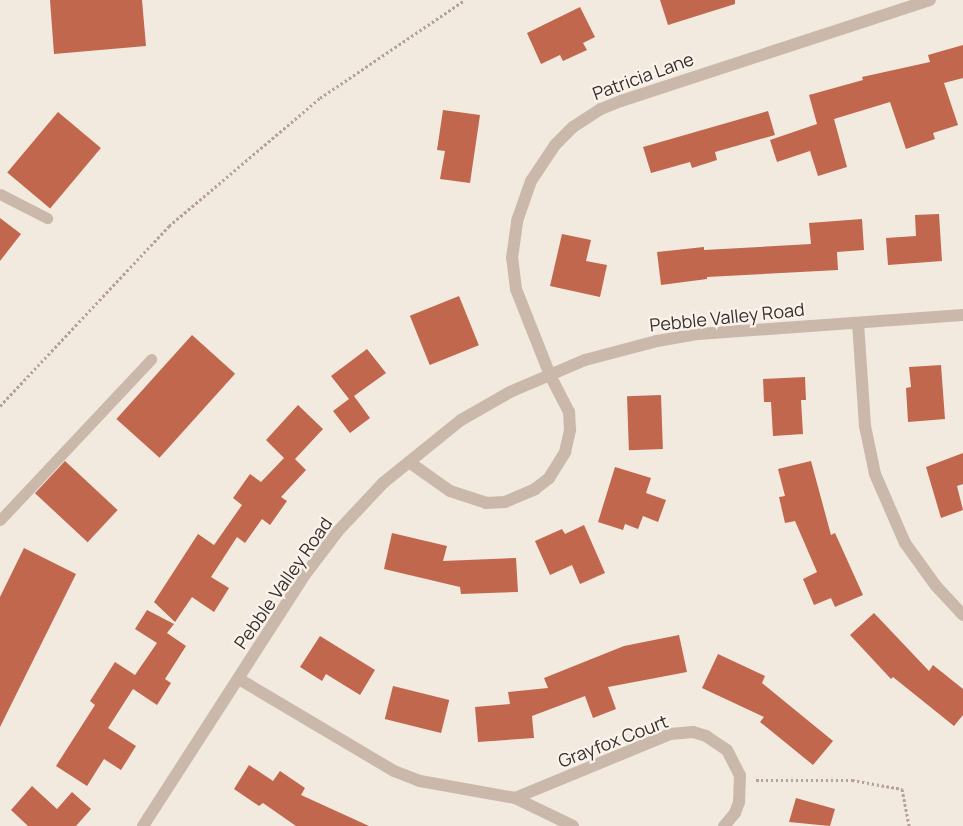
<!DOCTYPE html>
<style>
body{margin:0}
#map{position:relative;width:963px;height:826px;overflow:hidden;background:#f2e9df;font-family:Manrope,sans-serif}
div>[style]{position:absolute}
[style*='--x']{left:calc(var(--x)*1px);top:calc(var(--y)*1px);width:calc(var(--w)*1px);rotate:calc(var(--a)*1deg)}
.building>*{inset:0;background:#c1674e;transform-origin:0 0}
.path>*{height:3px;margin-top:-1.5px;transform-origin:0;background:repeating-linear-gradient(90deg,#b6a395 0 2.5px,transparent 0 5px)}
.service>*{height:11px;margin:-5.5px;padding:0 5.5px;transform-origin:5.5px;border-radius:5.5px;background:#cab9ab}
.minor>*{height:12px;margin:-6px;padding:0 6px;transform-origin:6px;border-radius:6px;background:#cab9ab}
.tertiary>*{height:12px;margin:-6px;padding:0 6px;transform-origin:6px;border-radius:6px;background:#cab9ab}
span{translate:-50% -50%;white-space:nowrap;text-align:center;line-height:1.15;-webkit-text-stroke:4.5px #faf3ec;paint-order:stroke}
.street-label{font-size:18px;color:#382e2a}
</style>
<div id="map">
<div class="building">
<div style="clip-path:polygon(50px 0,142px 0,146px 46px,54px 54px)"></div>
<div style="clip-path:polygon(660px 0,735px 0,735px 4px,668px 25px)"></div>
<div style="clip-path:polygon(580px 7px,595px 37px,583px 43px,587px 50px,563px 61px,560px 55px,541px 64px,527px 33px)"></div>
<div style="clip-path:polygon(963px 45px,963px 78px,944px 83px,958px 125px,933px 133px,935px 139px,906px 149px,890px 102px,834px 119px,847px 167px,818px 176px,810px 151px,777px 162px,770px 140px,817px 124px,809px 95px,863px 80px,862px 77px,930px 62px,928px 55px)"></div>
<div style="clip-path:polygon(443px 110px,480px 115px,470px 183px,440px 179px,445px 151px,437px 150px)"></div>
<div style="clip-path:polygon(768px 111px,775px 135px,715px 152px,717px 160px,692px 168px,690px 162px,651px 173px,643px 147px)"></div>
<div style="left:58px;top:112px;width:56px;height:79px;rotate:40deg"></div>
<div style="clip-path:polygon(939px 214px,942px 261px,888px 265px,886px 238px,916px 236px,915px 215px)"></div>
<div style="clip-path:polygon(0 218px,21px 234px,0 261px)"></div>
<div style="clip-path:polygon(862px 219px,864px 250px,837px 252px,838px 270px,707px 277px,707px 279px,661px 285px,657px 252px,704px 247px,704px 250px,811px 244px,809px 223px)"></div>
<div style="clip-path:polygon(562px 234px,591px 240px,586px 261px,607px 265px,600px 297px,550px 286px)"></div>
<div style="left:459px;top:296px;width:53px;height:53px;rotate:68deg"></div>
<div style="left:192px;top:335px;width:58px;height:113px;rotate:42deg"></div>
<div style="clip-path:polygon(367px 349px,386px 373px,354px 396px,370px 418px,350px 433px,333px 411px,349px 399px,331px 376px)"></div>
<div style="clip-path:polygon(941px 365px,945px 419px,908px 422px,906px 388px,911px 387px,909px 367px)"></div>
<div style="clip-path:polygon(805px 377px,806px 400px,801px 400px,803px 434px,773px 436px,771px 402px,764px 402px,763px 379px)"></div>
<div style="left:661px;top:395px;width:54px;height:34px;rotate:88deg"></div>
<div style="clip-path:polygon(298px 405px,323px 429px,295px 459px,306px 470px,281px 497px,287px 501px,270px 525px,262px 519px,245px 543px,237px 537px,211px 577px,229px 588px,214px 612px,192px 597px,175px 622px,154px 602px,198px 534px,214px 545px,242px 505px,233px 498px,250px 474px,261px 482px,284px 458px,266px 440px)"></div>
<div style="clip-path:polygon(963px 453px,963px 484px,957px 486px,963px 510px,941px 518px,926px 467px)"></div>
<div style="left:65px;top:461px;width:72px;height:44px;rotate:43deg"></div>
<div style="clip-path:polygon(811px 461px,831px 535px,835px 533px,863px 595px,835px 607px,831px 598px,814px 605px,803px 579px,817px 572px,795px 521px,785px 523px,779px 497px,785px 496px,778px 469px)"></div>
<div style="clip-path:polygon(615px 467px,651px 478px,646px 493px,666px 500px,658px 522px,643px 516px,638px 529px,625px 524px,623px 530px,598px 522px)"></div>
<div style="clip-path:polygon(584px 525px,605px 573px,580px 584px,572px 565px,550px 575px,535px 541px,562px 529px,565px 534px)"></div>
<div style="clip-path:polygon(392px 533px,447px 546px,443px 561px,516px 558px,518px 592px,461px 594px,460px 587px,384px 569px)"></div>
<div style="clip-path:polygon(24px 548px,76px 574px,0 727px,0 597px)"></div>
<div style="clip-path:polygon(147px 610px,174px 624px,167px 633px,186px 646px,165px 679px,171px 683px,157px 705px,133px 689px,108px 728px,136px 746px,121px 770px,104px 759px,87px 786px,56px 766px,95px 705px,90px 701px,115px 662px,135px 675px,157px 643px,135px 629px)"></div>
<div style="clip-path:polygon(874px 613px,929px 671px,933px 665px,963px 689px,963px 715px,954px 726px,893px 677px,891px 679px,850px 635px)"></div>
<div style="clip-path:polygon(679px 635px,687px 672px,608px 687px,616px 709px,593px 718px,585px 696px,532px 716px,534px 738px,478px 742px,475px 707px,510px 704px,508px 692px,548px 688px,544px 678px,624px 646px)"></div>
<div style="clip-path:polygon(320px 636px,375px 670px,360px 695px,326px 674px,322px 681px,300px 667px)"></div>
<div style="clip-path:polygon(718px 654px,765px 676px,762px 683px,833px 741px,813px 765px,760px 722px,764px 717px,702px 688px)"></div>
<div style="left:393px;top:686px;width:58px;height:34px;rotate:14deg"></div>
<div style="clip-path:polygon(249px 765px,273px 781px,280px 771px,305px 788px,301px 795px,369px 826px,296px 826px,263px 803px,259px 806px,234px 789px)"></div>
<div style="clip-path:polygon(32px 786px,57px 809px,72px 792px,91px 809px,76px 826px,28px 826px,11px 810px)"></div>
<div style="clip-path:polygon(796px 798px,835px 809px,830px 826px,789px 822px)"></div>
</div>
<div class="path">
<div style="--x:0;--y:406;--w:247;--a:-46.8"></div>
<div style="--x:169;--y:226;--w:198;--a:-40.3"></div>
<div style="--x:320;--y:98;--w:175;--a:-34.1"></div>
<div style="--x:756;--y:780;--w:96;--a:0"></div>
<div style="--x:852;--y:780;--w:51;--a:10.2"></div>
<div style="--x:902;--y:789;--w:38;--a:79"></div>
</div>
<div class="service">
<div style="--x:0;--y:194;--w:53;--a:27.1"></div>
<div style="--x:0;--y:520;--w:221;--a:-46.8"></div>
</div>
<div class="minor">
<div style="--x:858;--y:323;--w:103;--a:86.1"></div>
<div style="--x:865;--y:426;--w:49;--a:78.2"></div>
<div style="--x:875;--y:474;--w:75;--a:66.5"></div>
<div style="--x:905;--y:543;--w:53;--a:54.2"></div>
<div style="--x:936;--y:586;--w:40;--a:47"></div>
<div style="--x:409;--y:462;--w:50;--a:35.3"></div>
<div style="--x:450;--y:491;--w:38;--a:18"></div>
<div style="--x:486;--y:503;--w:19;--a:-3"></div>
<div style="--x:505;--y:502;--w:33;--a:-23"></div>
<div style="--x:535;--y:489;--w:18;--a:-38"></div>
<div style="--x:549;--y:478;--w:31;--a:-58"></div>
<div style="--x:565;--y:452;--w:23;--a:-77"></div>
<div style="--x:570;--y:430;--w:18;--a:-93"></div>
<div style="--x:569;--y:412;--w:42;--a:-117.2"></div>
<div style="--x:550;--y:375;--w:92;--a:-111.6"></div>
<div style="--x:516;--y:289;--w:31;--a:-97"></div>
<div style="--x:512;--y:258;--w:37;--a:-82"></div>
<div style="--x:517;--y:221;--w:42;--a:-70.7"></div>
<div style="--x:531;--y:181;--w:43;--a:-56.3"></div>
<div style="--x:555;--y:145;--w:25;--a:-45"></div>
<div style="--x:573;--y:127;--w:33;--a:-33"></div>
<div style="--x:601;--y:109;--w:22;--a:-22"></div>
<div style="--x:621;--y:101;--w:325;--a:-18.1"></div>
<div style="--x:239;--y:679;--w:180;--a:30.7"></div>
<div style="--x:394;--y:771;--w:28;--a:21"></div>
<div style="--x:420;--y:781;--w:97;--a:10.1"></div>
<div style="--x:573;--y:826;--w:64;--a:-154.2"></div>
<div style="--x:515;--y:798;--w:168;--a:-22.4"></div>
<div style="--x:670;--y:734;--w:23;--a:-5"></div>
<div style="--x:693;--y:732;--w:14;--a:17"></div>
<div style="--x:706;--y:736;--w:25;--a:34"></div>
<div style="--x:727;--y:750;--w:28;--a:63"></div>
<div style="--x:740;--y:775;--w:27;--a:92"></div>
<div style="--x:739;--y:802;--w:12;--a:110"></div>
<div style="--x:735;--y:813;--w:17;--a:130"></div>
</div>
<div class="tertiary">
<div style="--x:143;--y:826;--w:297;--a:-57.2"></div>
<div style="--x:304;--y:576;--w:56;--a:-52.9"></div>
<div style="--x:338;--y:531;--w:66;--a:-46.8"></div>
<div style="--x:383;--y:483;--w:100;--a:-38.9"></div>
<div style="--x:461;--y:420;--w:56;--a:-29.7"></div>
<div style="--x:510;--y:392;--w:82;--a:-23.1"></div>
<div style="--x:585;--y:360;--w:74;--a:-14.8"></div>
<div style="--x:657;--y:341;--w:42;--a:-9.7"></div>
<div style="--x:698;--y:334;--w:266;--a:-4.1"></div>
</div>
<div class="street-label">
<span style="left:643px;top:76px;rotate:-20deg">Patricia Lane</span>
<span style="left:727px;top:317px;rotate:-6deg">Pebble Valley Road</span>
<span style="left:283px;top:583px;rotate:-55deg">Pebble Valley Road</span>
<span style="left:613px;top:741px;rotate:-21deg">Grayfox Court</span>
</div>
</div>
